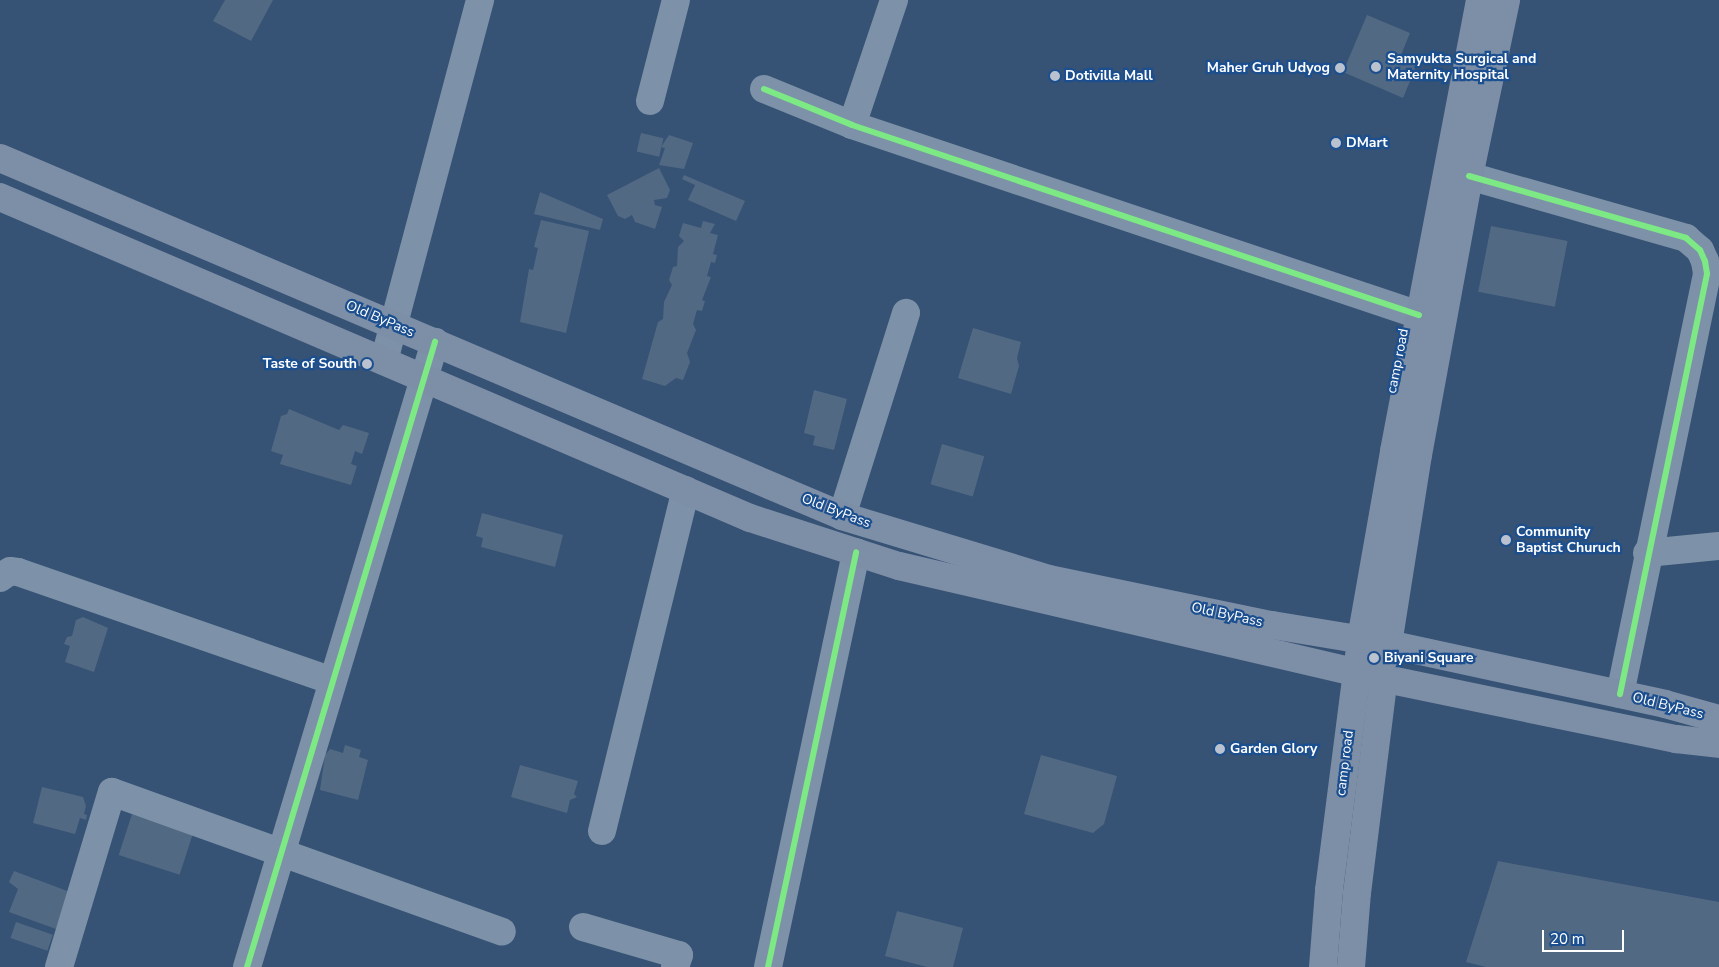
<!DOCTYPE html>
<style>
body{margin:0}
#map{position:relative;width:1719px;height:967px;overflow:hidden;background:#365274;font-family:"Nunito Sans",sans-serif}
div>[style]{position:absolute}
[style*='--x']{left:calc(var(--x)*1px);top:calc(var(--y)*1px);width:calc(var(--w)*1px);rotate:calc(var(--a)*1deg)}
.building>*{inset:0;background:#526984;transform-origin:0 0}
.street>*{height:28px;margin:-14px;padding:0 14px;transform-origin:14px;border-radius:14px;background:#7d92a8}
.primary>*{height:28px;margin:-14px;padding:0 14px;transform-origin:14px;border-radius:14px;background:#7d8ea7}
.cycleway>*{height:6px;margin:-3px;padding:0 3px;transform-origin:3px;border-radius:3px;background:#7ce984}
.dots>*{width:14px;height:14px;translate:-50% -50%;box-sizing:border-box;border:2px solid #1b4f8f;border-radius:50%}
span{translate:-50% -50%;white-space:nowrap;text-align:center;line-height:1.15;-webkit-text-stroke:4.5px #1b4f8f;paint-order:stroke}
.poi-label{font-size:14px;color:#fff;font-weight:700}
.left{translate:0 -50%;text-align:left}
.right{translate:-100% -50%;text-align:right}
.street-label{font-size:14px;color:#fff}
.scale{position:absolute;left:1542px;top:930px;width:82px;height:22px;box-sizing:border-box;border:2px solid #fff;border-top:0;padding-left:6px;font-size:15px;line-height:18px;white-space:nowrap;color:#fff;-webkit-text-stroke:4px #1b4f8f;paint-order:stroke}
</style>
<div id="map">
<div class="building">
<div style="clip-path:polygon(225px 0,273px 0,251px 41px,213px 21px)"></div>
<div style="clip-path:polygon(1367px 15px,1410px 33px,1401px 55px,1418px 62px,1403px 98px,1343px 72px)"></div>
<div style="left:641px;top:133px;width:23px;height:19px;rotate:13deg"></div>
<div style="clip-path:polygon(669px 135px,693px 143px,684px 169px,659px 165px,665px 148px,661px 147px)"></div>
<div style="clip-path:polygon(659px 168px,670px 190px,667px 198px,654px 200px,655px 205px,662px 207px,655px 229px,635px 222px,632px 215px,625px 219px,618px 216px,607px 195px)"></div>
<div style="clip-path:polygon(684px 175px,745px 201px,736px 221px,688px 200px,695px 185px,682px 179px)"></div>
<div style="clip-path:polygon(540px 192px,603px 219px,600px 230px,534px 214px)"></div>
<div style="clip-path:polygon(541px 220px,589px 231px,566px 333px,520px 322px,529px 269px,533px 270px,538px 248px,534px 247px)"></div>
<div style="clip-path:polygon(703px 221px,715px 224px,710px 233px,718px 235px,713px 254px,717px 255px,715px 263px,711px 262px,707px 276px,711px 277px,702px 300px,705px 301px,702px 311px,697px 310px,693px 324px,696px 330px,687px 353px,690px 362px,683px 380px,676px 378px,665px 386px,642px 379px,658px 322px,663px 319px,664px 302px,672px 285px,669px 280px,673px 267px,677px 266px,678px 247px,684px 241px,679px 236px,683px 223px,701px 228px)"></div>
<div style="left:1491px;top:226px;width:78px;height:67px;rotate:11deg"></div>
<div style="clip-path:polygon(973px 328px,1021px 342px,1017px 358px,1019px 366px,1011px 394px,958px 378px)"></div>
<div style="clip-path:polygon(814px 390px,847px 399px,834px 450px,813px 445px,815px 436px,804px 433px)"></div>
<div style="clip-path:polygon(289px 409px,339px 430px,343px 425px,369px 433px,362px 454px,355px 451px,351px 464px,357px 466px,351px 485px,280px 464px,283px 455px,271px 451px,281px 416px,287px 414px)"></div>
<div style="left:942px;top:444px;width:44px;height:42px;rotate:16deg"></div>
<div style="clip-path:polygon(482px 513px,563px 535px,555px 567px,481px 547px,483px 538px,476px 536px)"></div>
<div style="clip-path:polygon(83px 617px,108px 628px,94px 672px,65px 662px,70px 646px,64px 644px,67px 637px,72px 636px,76px 620px)"></div>
<div style="clip-path:polygon(345px 745px,361px 750px,359px 757px,368px 760px,358px 800px,320px 790px,325px 755px,330px 749px,343px 753px)"></div>
<div style="clip-path:polygon(1041px 755px,1117px 776px,1104px 824px,1093px 833px,1024px 814px)"></div>
<div style="clip-path:polygon(520px 765px,578px 781px,574px 794px,577px 797px,570px 800px,567px 813px,511px 797px)"></div>
<div style="clip-path:polygon(42px 787px,83px 797px,86px 806px,84px 814px,87px 815px,86px 820px,80px 818px,75px 834px,33px 823px)"></div>
<div style="left:132px;top:814px;width:64px;height:43px;rotate:18deg"></div>
<div style="clip-path:polygon(1498px 861px,1719px 902px,1719px 967px,1486px 967px,1466px 962px)"></div>
<div style="clip-path:polygon(14px 871px,70px 892px,56px 929px,9px 912px,18px 889px,9px 882px)"></div>
<div style="clip-path:polygon(897px 911px,963px 928px,953px 967px,927px 967px,885px 956px)"></div>
<div style="left:16px;top:922px;width:39px;height:17px;rotate:19deg"></div>
</div>
<div class="street">
<div style="--x:764;--y:89;--w:95;--a:22.2"></div>
<div style="--x:852;--y:125;--w:598;--a:18.53"></div>
<div style="--x:650;--y:101;--w:104;--a:-75.6"></div>
<div style="--x:852;--y:125;--w:132;--a:-71.4"></div>
<div style="--x:1469;--y:176;--w:226;--a:15.9"></div>
<div style="--x:1686;--y:238;--w:18;--a:41"></div>
<div style="--x:1700;--y:250;--w:12;--a:66"></div>
<div style="--x:1705;--y:261;--w:13;--a:81"></div>
<div style="--x:1707;--y:274;--w:429;--a:101.7"></div>
<div style="--x:384;--y:361;--w:374;--a:-75.1"></div>
<div style="--x:842;--y:516;--w:213;--a:-72.5"></div>
<div style="--x:1647;--y:553;--w:72;--a:-5.6"></div>
<div style="--x:0;--y:578;--w:12;--a:-35"></div>
<div style="--x:10;--y:571;--w:8;--a:7"></div>
<div style="--x:18;--y:572;--w:332;--a:19.1"></div>
<div style="--x:602;--y:831;--w:351;--a:-76.2"></div>
<div style="--x:583;--y:927;--w:100;--a:16.3"></div>
<div style="--x:679;--y:955;--w:13;--a:108"></div>
<div style="--x:59;--y:967;--w:183;--a:-73.2"></div>
<div style="--x:112;--y:792;--w:414;--a:19.7"></div>
<div style="--x:247;--y:967;--w:653;--a:-73.26"></div>
<div style="--x:768;--y:967;--w:424;--a:-78"></div>
</div>
<div class="primary">
<div style="--x:0;--y:158;--w:915;--a:23.03"></div>
<div style="--x:842;--y:516;--w:216;--a:16.9"></div>
<div style="--x:1049;--y:579;--w:228;--a:11.7"></div>
<div style="--x:1272;--y:625;--w:118;--a:9.3"></div>
<div style="--x:1388;--y:644;--w:283;--a:12.2"></div>
<div style="--x:1665;--y:704;--w:56;--a:15.5"></div>
<div style="--x:0;--y:197;--w:816;--a:23.17"></div>
<div style="--x:750;--y:518;--w:157;--a:17.9"></div>
<div style="--x:899;--y:566;--w:470;--a:13.1"></div>
<div style="--x:1357;--y:673;--w:326;--a:11.7"></div>
<div style="--x:1676;--y:739;--w:43;--a:6.6"></div>
<div style="--x:1323;--y:967;--w:77;--a:-85.5"></div>
<div style="--x:1329;--y:890;--w:253;--a:-82.7"></div>
<div style="--x:1361;--y:639;--w:191;--a:-80"></div>
<div style="--x:1394;--y:451;--w:459;--a:-79.2"></div>
<div style="--x:1351;--y:967;--w:74;--a:-85.4"></div>
<div style="--x:1357;--y:893;--w:251;--a:-82.9"></div>
<div style="--x:1388;--y:644;--w:191;--a:-81"></div>
<div style="--x:1418;--y:455;--w:284;--a:-79.6"></div>
<div style="--x:1469;--y:176;--w:180;--a:-78.1"></div>
</div>
<div class="cycleway">
<div style="--x:764;--y:89;--w:95;--a:22.2"></div>
<div style="--x:852;--y:125;--w:598;--a:18.53"></div>
<div style="--x:1469;--y:176;--w:226;--a:15.9"></div>
<div style="--x:1686;--y:238;--w:18;--a:41"></div>
<div style="--x:1700;--y:250;--w:12;--a:66"></div>
<div style="--x:1705;--y:261;--w:13;--a:81"></div>
<div style="--x:1707;--y:274;--w:429;--a:101.7"></div>
<div style="--x:247;--y:967;--w:653;--a:-73.26"></div>
<div style="--x:768;--y:967;--w:424;--a:-78"></div>
</div>
<div class="dots">
<div style="left:1376px;top:67px;background:#b9c2ce"></div>
<div style="left:1340px;top:68px;background:#b9c2ce"></div>
<div style="left:1055px;top:76px;background:#b9c2ce"></div>
<div style="left:1336px;top:143px;background:#b9c2ce"></div>
<div style="left:367px;top:364px;background:#b9c2ce"></div>
<div style="left:1506px;top:540px;background:#b9c2ce"></div>
<div style="left:1374px;top:658px;background:#b9c2ce"></div>
<div style="left:1220px;top:749px;background:#b9c2ce"></div>
</div>
<div class="poi-label">
<span class="left" style="left:1387px;top:67px">Samyukta Surgical and<br>Maternity Hospital</span>
<span class="right" style="left:1330px;top:68px">Maher Gruh Udyog</span>
<span class="left" style="left:1065px;top:76px">Dotivilla Mall</span>
<span class="left" style="left:1346px;top:143px">DMart</span>
<span class="right" style="left:357px;top:364px">Taste of South</span>
<span class="left" style="left:1516px;top:540px">Community<br>Baptist Churuch</span>
<span class="left" style="left:1384px;top:658px">Biyani Square</span>
<span class="left" style="left:1230px;top:749px">Garden Glory</span>
</div>
<div class="street-label">
<span style="left:380px;top:319px;rotate:23deg">Old ByPass</span>
<span style="left:1398px;top:361px;rotate:-79deg">camp road</span>
<span style="left:836px;top:511px;rotate:21deg">Old ByPass</span>
<span style="left:1227px;top:615px;rotate:12deg">Old ByPass</span>
<span style="left:1668px;top:706px;rotate:14deg">Old ByPass</span>
<span style="left:1345px;top:763px;rotate:-83deg">camp road</span>
</div>
<div class="scale">20 m</div>
</div>
